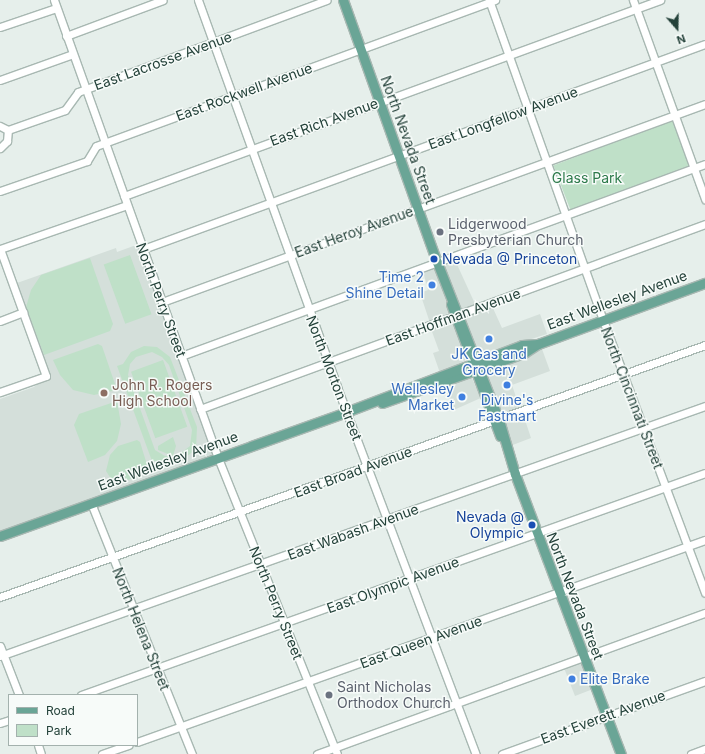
<!DOCTYPE html>
<style>
body{margin:0}
#map{position:relative;width:705px;height:754px;overflow:hidden;background:#e6efeb;font-family:Inter,sans-serif}
div>[style]{position:absolute}
[style*='--x']{left:calc(var(--x)*1px);top:calc(var(--y)*1px);width:calc(var(--w)*1px);rotate:calc(var(--a)*1deg)}
.built>*{inset:0;background:#d4dfda;transform-origin:0 0}
.green>*{inset:0;background:#bfe0c8;transform-origin:0 0}
.roads{filter:drop-shadow(1px 0 #a8b8b2) drop-shadow(-1px 0 #a8b8b2) drop-shadow(0 1px #a8b8b2) drop-shadow(0 -1px #a8b8b2)}
.minor>*{height:7px;margin:-3.5px;padding:0 3.5px;transform-origin:3.5px;border-radius:3.5px;background:#fff}
.major>*{height:9px;margin:-4.5px;padding:0 4.5px;transform-origin:4.5px;border-radius:4.5px;background:#6aa596}
.dots>*{width:11px;height:11px;translate:-50% -50%;box-sizing:border-box;border:2px solid #f7fbf9;border-radius:50%}
span{translate:-50% -50%;white-space:nowrap;text-align:center;line-height:1.15;-webkit-text-stroke:3px #f7fbf9;paint-order:stroke}
.street-label{font-size:14px;color:#24423a}
.park-label{font-size:14px;color:#2d7a4b}
.worship-label{font-size:14px;color:#5b616d}
.left{translate:0 -50%;text-align:left}
.transit-label{font-size:14px;color:#164399}
.right{translate:-100% -50%;text-align:right}
.shop-label{font-size:14px;color:#366cbe}
.education-label{font-size:14px;color:#785e54}
.legend{position:absolute;left:8px;top:694px;width:130px;height:52px;box-sizing:border-box;background:#f7fbf9;border:1px solid #a3b1ad;margin:0;padding:5px 7px;list-style:none;font-size:12px;color:#24423a}
.legend li{display:flex;align-items:center;gap:8px;height:20px}
.legend b{width:20px;border:1px solid #a3b1ad}
.north{position:absolute;left:657px;top:8px;width:40px;height:40px;-webkit-text-stroke:3px #f7fbf9;paint-order:stroke;rotate:160deg;font-size:11px;font-weight:700;line-height:16px;text-align:center;color:#24423a}
.north::after{content:'';display:block;margin:auto;width:14px;height:18px;background:#24423a;clip-path:polygon(50% 0,100% 100%,50% 72%,0 100%)}
</style>
<div id="map">
<div class="built">
<div style="clip-path:polygon(139px 244px,213px 455px,0 531px,0 399px,34px 387px,48px 375px,17px 283px,116px 248px,117px 252px)"></div>
<div style="clip-path:polygon(455px 260px,476px 306px,462px 310px,444px 267px)"></div>
<div style="clip-path:polygon(432px 268px,436px 270px,450px 312px,430px 323px,420px 293px,428px 290px,423px 271px)"></div>
<div style="clip-path:polygon(492px 306px,502px 328px,540px 314px,547px 334px,479px 356px,464px 319px,467px 315px)"></div>
<div style="clip-path:polygon(448px 322px,454px 324px,466px 360px,440px 373px,433px 353px,439px 351px,431px 329px)"></div>
<div style="clip-path:polygon(542px 349px,550px 371px,512px 385px,520px 409px,501px 415px,484px 372px)"></div>
<div style="left:471px;top:376px;width:24px;height:29px;rotate:66deg"></div>
<div style="clip-path:polygon(523px 414px,531px 438px,510px 446px,503px 423px)"></div>
<div style="clip-path:polygon(581px 663px,593px 689px,575px 696px,564px 668px)"></div>
</div>
<div class="green">
<div style="left:672px;top:120px;width:49px;height:127px;rotate:69deg"></div>
<div style="left:130px;top:255px;width:63px;height:28px;rotate:70deg"></div>
<div style="clip-path:polygon(90px 258px,113px 324px,110px 331px,44px 355px,26px 307px,31px 290px,41px 275px)"></div>
<div style="clip-path:polygon(98px 344px,102px 346px,117px 390px,94px 395px,73px 390px,60px 375px,53px 360px)"></div>
<div style="clip-path:polygon(evenodd,144px 346px,157px 347px,170px 357px,197px 427px,196px 449px,180px 462px,152px 461px,117px 366px,123px 364px,131px 352px,144px 346px,152px 352px,162px 357px,169px 365px,192px 430px,190px 446px,176px 457px,165px 456px,155px 450px,128px 375px,130px 364px,136px 357px,152px 352px)"></div>
<div style="left:163px;top:360px;width:71px;height:34px;rotate:70deg"></div>
<div style="clip-path:polygon(117px 401px,121px 424px,117px 441px,105px 455px,88px 462px,74px 425px,79px 414px)"></div>
<div style="clip-path:polygon(173px 437px,176px 446px,173px 456px,158px 450px,158px 446px)"></div>
<div style="clip-path:polygon(137px 440px,140px 442px,148px 468px,146px 473px,115px 485px,106px 471px,110px 455px,118px 446px)"></div>
</div>
<div class="roads">
<div class="minor">
<div style="--x:54;--y:0;--w:486;--a:70.3"></div>
<div style="--x:218;--y:458;--w:319;--a:68.1"></div>
<div style="--x:198;--y:0;--w:411;--a:70.2"></div>
<div style="--x:337;--y:387;--w:392;--a:69.3"></div>
<div style="--x:489;--y:0;--w:340;--a:70.4"></div>
<div style="--x:603;--y:320;--w:291;--a:69.5"></div>
<div style="--x:633;--y:0;--w:212;--a:70.1"></div>
<div style="--x:0;--y:27;--w:59;--a:-18.7"></div>
<div style="--x:66;--y:36;--w:103;--a:-20.4"></div>
<div style="--x:0;--y:80;--w:77;--a:-19.6"></div>
<div style="--x:0;--y:126;--w:9;--a:27"></div>
<div style="--x:8;--y:130;--w:60;--a:-19.3"></div>
<div style="--x:65;--y:110;--w:22;--a:-54"></div>
<div style="--x:78;--y:92;--w:265;--a:-20.3"></div>
<div style="--x:0;--y:148;--w:10;--a:-45"></div>
<div style="--x:7;--y:141;--w:11;--a:-85"></div>
<div style="--x:0;--y:191;--w:92;--a:-19"></div>
<div style="--x:87;--y:161;--w:17;--a:-59"></div>
<div style="--x:96;--y:146;--w:425;--a:-20.1"></div>
<div style="--x:124;--y:196;--w:571;--a:-20.09"></div>
<div style="--x:0;--y:249;--w:135;--a:70.1"></div>
<div style="--x:46;--y:376;--w:49;--a:160.8"></div>
<div style="--x:0;--y:249;--w:134;--a:-19.1"></div>
<div style="--x:143;--y:249;--w:598;--a:-20.04"></div>
<div style="--x:162;--y:302;--w:578;--a:-20.03"></div>
<div style="--x:0;--y:321;--w:25;--a:-21"></div>
<div style="--x:181;--y:356;--w:558;--a:-20.12"></div>
<div style="--x:200;--y:409;--w:538;--a:-20.12"></div>
<div style="--x:91;--y:503;--w:271;--a:68.1"></div>
<div style="--x:0;--y:597;--w:749;--a:-19.67"></div>
<div style="--x:0;--y:646;--w:53;--a:68.8"></div>
<div style="--x:0;--y:656;--w:748;--a:-19.53"></div>
<div style="--x:81;--y:695;--w:662;--a:-19.58"></div>
<div style="--x:0;--y:723;--w:9;--a:-18"></div>
<div style="--x:137;--y:742;--w:603;--a:-19.58"></div>
<div style="--x:38;--y:745;--w:9;--a:72"></div>
<div style="--x:102;--y:754;--w:28;--a:-19"></div>
<div style="--x:317;--y:754;--w:413;--a:-20"></div>
<div style="--x:502;--y:754;--w:216;--a:-19.8"></div>
<div style="--x:691;--y:754;--w:15;--a:-20"></div>
</div>
<div class="major">
<div style="--x:343;--y:0;--w:278;--a:70.3"></div>
<div style="--x:437;--y:262;--w:170;--a:68.6"></div>
<div style="--x:499;--y:420;--w:56;--a:73.5"></div>
<div style="--x:515;--y:474;--w:299;--a:69.3"></div>
<div style="--x:451;--y:304;--w:141;--a:69.6"></div>
<div style="--x:382;--y:403;--w:151;--a:-19.4"></div>
<div style="--x:524;--y:353;--w:17;--a:-33"></div>
<div style="--x:538;--y:344;--w:178;--a:-20.1"></div>
<div style="--x:0;--y:536;--w:368;--a:-19.7"></div>
<div style="--x:346;--y:412;--w:188;--a:-20.8"></div>
<div style="--x:522;--y:345;--w:16;--a:-4"></div>
</div>
</div>
<div class="dots">
<div style="left:440px;top:232px;background:#6b7280"></div>
<div style="left:434px;top:259px;background:#1a4fb4"></div>
<div style="left:432px;top:285px;background:#3f7fe0"></div>
<div style="left:489px;top:339px;background:#3f7fe0"></div>
<div style="left:507px;top:385px;background:#3f7fe0"></div>
<div style="left:104px;top:393px;background:#8d6e63"></div>
<div style="left:462px;top:397px;background:#3f7fe0"></div>
<div style="left:532px;top:525px;background:#1a4fb4"></div>
<div style="left:572px;top:679px;background:#3f7fe0"></div>
<div style="left:329px;top:695px;background:#6b7280"></div>
</div>
<div class="street-label">
<span style="left:163px;top:61px;rotate:-20deg">East Lacrosse Avenue</span>
<span style="left:244px;top:92px;rotate:-20deg">East Rockwell Avenue</span>
<span style="left:503px;top:118px;rotate:-20deg">East Longfellow Avenue</span>
<span style="left:324px;top:122px;rotate:-20deg">East Rich Avenue</span>
<span style="left:408px;top:140px;rotate:70deg">North Nevada Street</span>
<span style="left:354px;top:232px;rotate:-20deg">East Heroy Avenue</span>
<span style="left:161px;top:300px;rotate:70deg">North Perry Street</span>
<span style="left:617px;top:300px;rotate:-20deg">East Wellesley Avenue</span>
<span style="left:453px;top:317px;rotate:-20deg">East Hoffman Avenue</span>
<span style="left:334px;top:378px;rotate:69deg">North Morton Street</span>
<span style="left:632px;top:398px;rotate:69deg">North Cincinnati Street</span>
<span style="left:168px;top:461px;rotate:-20deg">East Wellesley Avenue</span>
<span style="left:353px;top:472px;rotate:-20deg">East Broad Avenue</span>
<span style="left:353px;top:532px;rotate:-20deg">East Wabash Avenue</span>
<span style="left:393px;top:585px;rotate:-20deg">East Olympic Avenue</span>
<span style="left:575px;top:596px;rotate:69deg">North Nevada Street</span>
<span style="left:276px;top:603px;rotate:68deg">North Perry Street</span>
<span style="left:141px;top:629px;rotate:68deg">North Helena Street</span>
<span style="left:421px;top:642px;rotate:-20deg">East Queen Avenue</span>
<span style="left:603px;top:717px;rotate:-20deg">East Everett Avenue</span>
</div>
<div class="park-label">
<span style="left:587px;top:178px">Glass Park</span>
</div>
<div class="worship-label">
<span class="left" style="left:448px;top:232px">Lidgerwood<br>Presbyterian Church</span>
<span class="left" style="left:337px;top:695px">Saint Nicholas<br>Orthodox Church</span>
</div>
<div class="transit-label">
<span class="left" style="left:442px;top:259px">Nevada @ Princeton</span>
<span class="right" style="left:524px;top:525px">Nevada @<br>Olympic</span>
</div>
<div class="shop-label">
<span class="right" style="left:424px;top:285px">Time 2<br>Shine Detail</span>
<span style="left:489px;top:362px">JK Gas and<br>Grocery</span>
<span class="right" style="left:454px;top:397px">Wellesley<br>Market</span>
<span style="left:507px;top:408px">Divine's<br>Fastmart</span>
<span class="left" style="left:580px;top:679px">Elite Brake</span>
</div>
<div class="education-label">
<span class="left" style="left:112px;top:393px">John R. Rogers<br>High School</span>
</div>
<ul class="legend">
<li><b style="height:5px;background:#6aa596"></b>Road</li>
<li><b style="height:11px;background:#bfe0c8"></b>Park</li>
</ul>
<div class="north">N</div>
</div>
